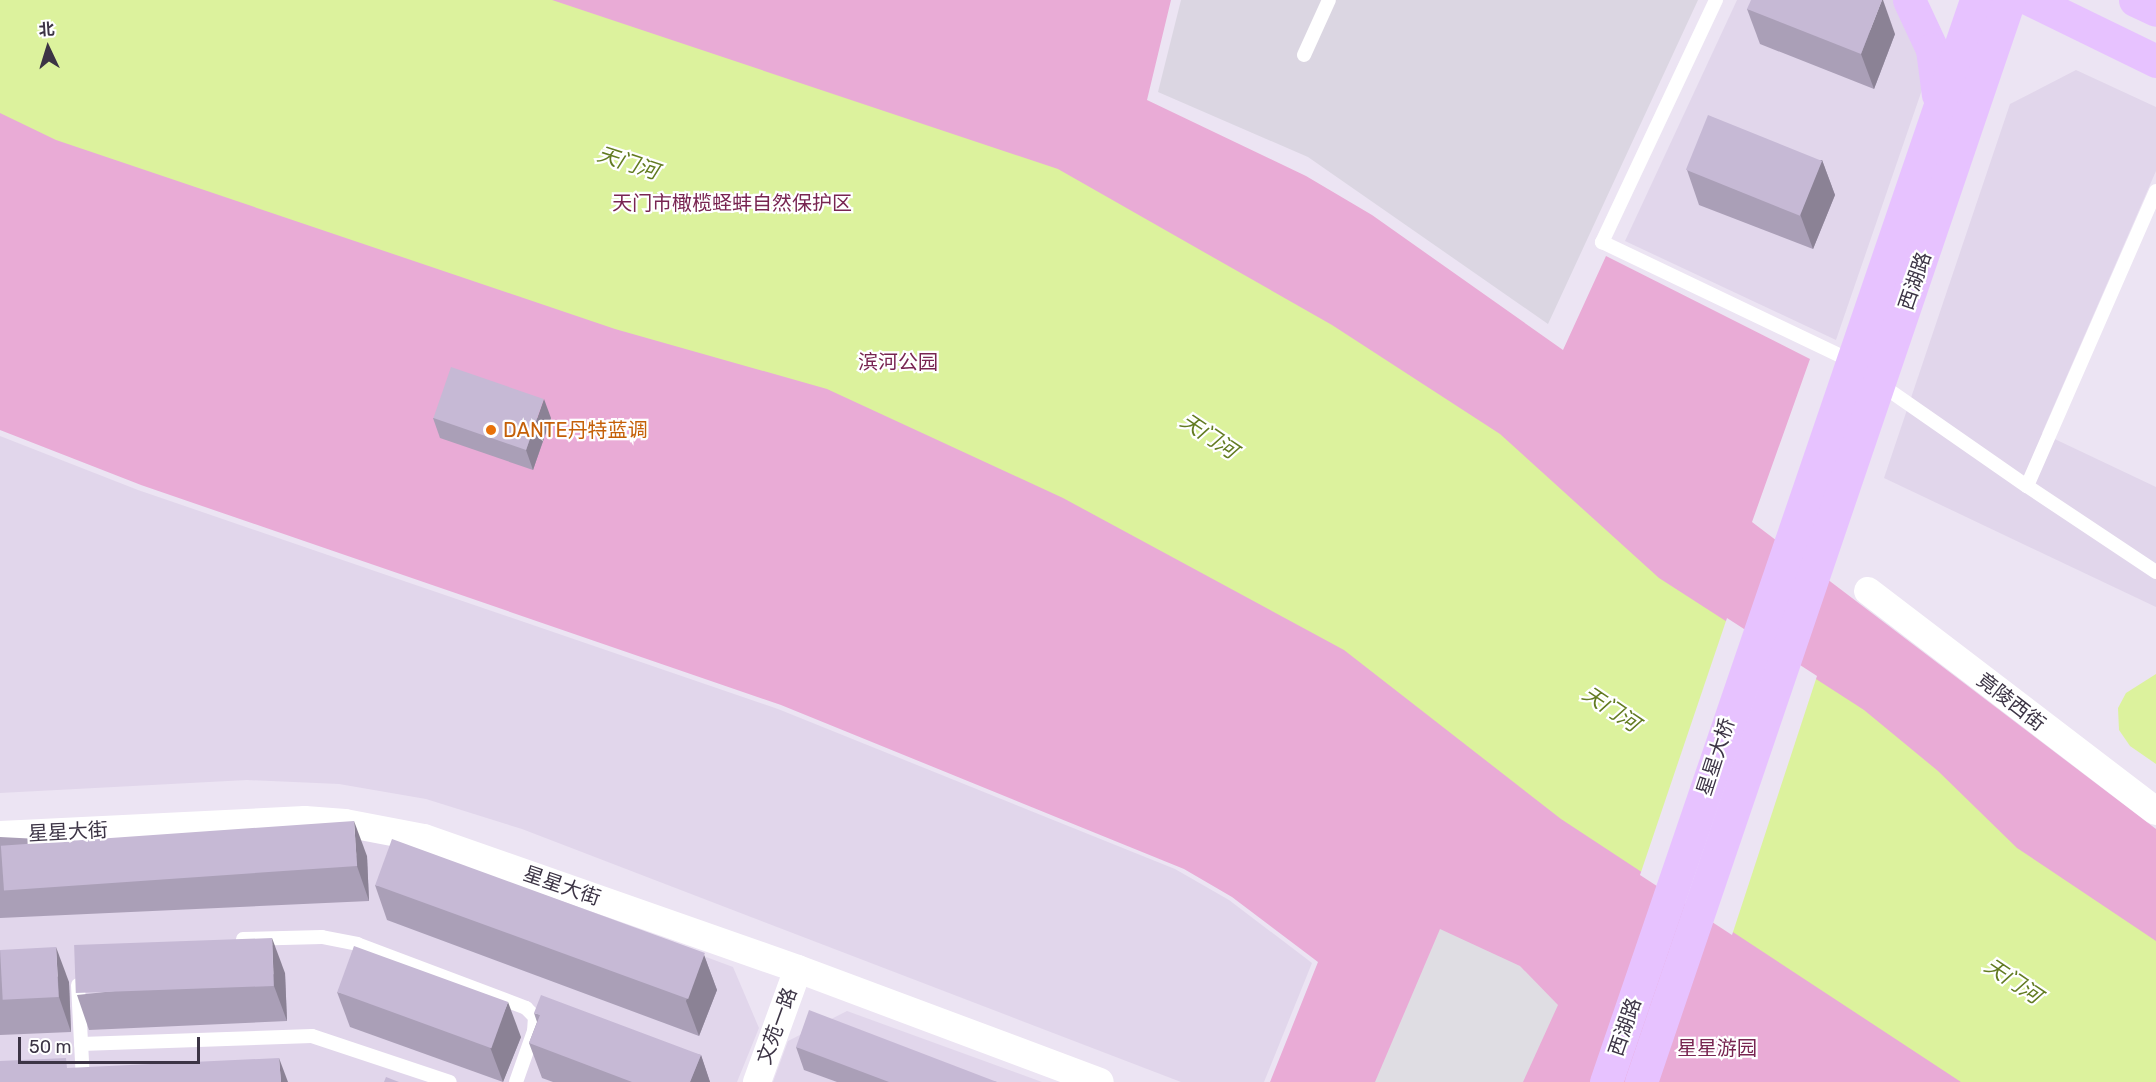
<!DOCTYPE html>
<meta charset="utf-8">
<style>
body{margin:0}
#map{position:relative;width:2156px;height:1082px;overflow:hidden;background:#ece4f3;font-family:Rubik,"Noto Sans SC",sans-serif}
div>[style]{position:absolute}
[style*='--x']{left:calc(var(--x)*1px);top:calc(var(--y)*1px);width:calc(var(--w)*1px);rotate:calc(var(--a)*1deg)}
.residential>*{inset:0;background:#e1d6eb}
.industrial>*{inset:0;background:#dbd6e2}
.green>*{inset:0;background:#e9abd6}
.parking>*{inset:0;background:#dfdde3}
.water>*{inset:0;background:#dcf29d}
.pier>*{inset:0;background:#ece4f3}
.service>*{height:14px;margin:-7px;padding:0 7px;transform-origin:7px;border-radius:7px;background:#fff}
.minor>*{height:28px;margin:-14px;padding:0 14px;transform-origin:14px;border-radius:14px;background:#fff}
.secondary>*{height:33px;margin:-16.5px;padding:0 16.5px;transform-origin:16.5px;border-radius:16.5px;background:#e7c2ff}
.wall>*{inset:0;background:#aa9fb7}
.shaded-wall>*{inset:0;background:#8b8295}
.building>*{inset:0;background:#c6b9d5;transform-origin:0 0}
.dots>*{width:16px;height:16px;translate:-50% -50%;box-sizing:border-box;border:3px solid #fff;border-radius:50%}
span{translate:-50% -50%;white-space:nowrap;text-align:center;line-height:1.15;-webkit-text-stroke:4.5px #fff;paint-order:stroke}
.park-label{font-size:20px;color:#782551}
.street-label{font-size:20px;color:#3c3445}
.food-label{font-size:20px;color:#c56008}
.left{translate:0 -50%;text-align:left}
.water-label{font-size:21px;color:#627b21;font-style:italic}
.north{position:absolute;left:18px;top:18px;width:60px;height:60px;-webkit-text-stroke:4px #fff;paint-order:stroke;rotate:356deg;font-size:16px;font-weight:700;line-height:24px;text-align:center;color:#3c3445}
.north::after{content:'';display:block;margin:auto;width:21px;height:27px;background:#3c3445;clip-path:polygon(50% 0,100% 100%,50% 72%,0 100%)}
.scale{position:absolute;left:18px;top:1037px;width:182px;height:27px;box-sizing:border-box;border:3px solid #3c3445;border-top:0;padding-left:8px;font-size:18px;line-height:21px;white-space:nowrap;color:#3c3445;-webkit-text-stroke:4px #fff;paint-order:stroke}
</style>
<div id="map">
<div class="residential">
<div style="clip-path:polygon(1737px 0,1904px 0,1925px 81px,1836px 340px,1625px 241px)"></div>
<div style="clip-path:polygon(2076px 70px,2156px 107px,2156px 171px,2042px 433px,2156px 487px,2156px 607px,1884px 478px,2010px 104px)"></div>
<div style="clip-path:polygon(0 436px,138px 490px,778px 709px,1175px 869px,1229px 900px,1312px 963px,1264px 1082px,1181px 1082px,522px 829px,426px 799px,339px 784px,247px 780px,0 793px)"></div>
<div style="clip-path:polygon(367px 831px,733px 967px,759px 1028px,737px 1082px,0 1082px,0 847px)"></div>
<div style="clip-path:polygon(847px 1011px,1042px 1082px,773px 1082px,788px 1041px)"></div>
</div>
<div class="industrial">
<div style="clip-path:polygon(1181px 0,1698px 0,1548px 324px,1308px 157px,1158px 92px)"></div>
</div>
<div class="green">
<div style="clip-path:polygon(0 0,1171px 0,1147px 100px,1306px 176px,1372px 215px,1563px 350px,1606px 256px,1810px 359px,1752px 522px,2156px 829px,2156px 1082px,1270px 1082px,1318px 962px,1232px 897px,1184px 869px,781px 705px,141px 485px,0 430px)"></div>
</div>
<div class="parking">
<div style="clip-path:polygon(1440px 929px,1520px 966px,1558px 1005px,1523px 1082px,1375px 1082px)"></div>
</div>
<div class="water">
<div style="clip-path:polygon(0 0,552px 0,1058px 169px,1332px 325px,1500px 434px,1659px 578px,1864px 710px,1938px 771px,2017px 848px,2156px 941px,2156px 1082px,1961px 1082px,1561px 819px,1344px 650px,1063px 498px,827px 389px,615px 329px,56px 140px,0 113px)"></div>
<div style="clip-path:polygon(2156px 674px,2156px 764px,2130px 746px,2119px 730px,2118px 708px,2126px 693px)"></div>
</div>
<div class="pier">
<div style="clip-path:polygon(1727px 618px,1817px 676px,1732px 935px,1640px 875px)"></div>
</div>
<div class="service">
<div style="--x:1716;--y:0;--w:268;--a:115.2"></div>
<div style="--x:1602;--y:242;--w:276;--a:25.5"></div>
<div style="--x:1304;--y:55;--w:60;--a:-65.6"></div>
<div style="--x:1880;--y:384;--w:179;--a:34.8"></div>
<div style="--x:2027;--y:486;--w:322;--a:-66.4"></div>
<div style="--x:2027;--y:486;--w:155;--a:33.7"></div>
<div style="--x:243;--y:939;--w:79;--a:-1.5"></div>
<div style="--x:322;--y:937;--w:36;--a:11"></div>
<div style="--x:357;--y:944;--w:181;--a:20.7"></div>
<div style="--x:526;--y:1008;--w:13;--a:45"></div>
<div style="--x:535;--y:1017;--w:14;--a:94"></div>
<div style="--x:534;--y:1031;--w:54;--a:109.4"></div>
<div style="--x:78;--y:985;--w:97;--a:87"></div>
<div style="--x:81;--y:1044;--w:231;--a:-2"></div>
<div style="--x:312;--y:1036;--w:145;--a:18.4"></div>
</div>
<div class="minor">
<div style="--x:1868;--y:591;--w:362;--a:37.4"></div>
<div style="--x:0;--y:835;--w:305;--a:-2.8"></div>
<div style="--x:305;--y:820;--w:40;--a:4.3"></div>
<div style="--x:345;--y:823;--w:80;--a:10.8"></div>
<div style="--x:424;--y:838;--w:396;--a:19.3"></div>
<div style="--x:798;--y:969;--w:322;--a:20.5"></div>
<div style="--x:757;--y:1082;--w:120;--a:-70.1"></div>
</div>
<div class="secondary">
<div style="--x:1909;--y:0;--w:54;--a:64.9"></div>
<div style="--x:1932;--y:49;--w:46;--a:82.6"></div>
<div style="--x:2031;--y:0;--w:139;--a:26"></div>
<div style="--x:2135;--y:0;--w:23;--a:25"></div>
<div style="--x:1606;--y:1082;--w:1144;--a:-71.12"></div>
<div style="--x:1641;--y:1082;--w:1143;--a:-71.22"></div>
</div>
<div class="wall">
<div style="clip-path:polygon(1747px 9px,1895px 34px,1874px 89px,1760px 44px)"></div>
<div style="clip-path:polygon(1822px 160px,1835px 195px,1813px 249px,1699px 205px,1687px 170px)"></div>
<div style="clip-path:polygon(433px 418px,551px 418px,533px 470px,440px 438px)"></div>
<div style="clip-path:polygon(0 837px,367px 856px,369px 901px,0 918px)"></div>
<div style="clip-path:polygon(375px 885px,704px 955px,717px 990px,699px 1036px,387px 920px)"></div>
<div style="clip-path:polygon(0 950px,69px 982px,71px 1032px,0 1035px)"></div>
<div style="clip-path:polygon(285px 973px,287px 1021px,89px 1030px,77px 995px)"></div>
<div style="clip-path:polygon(337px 992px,521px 1037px,503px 1082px,350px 1027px)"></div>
<div style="clip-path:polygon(534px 1013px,701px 1055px,710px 1082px,553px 1082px,542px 1078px,529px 1043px,537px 1022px)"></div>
<div style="clip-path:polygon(796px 1047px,997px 1082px,837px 1082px,804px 1070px)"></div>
</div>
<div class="shaded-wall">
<div style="clip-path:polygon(1882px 0,1883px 0,1895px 34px,1874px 89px,1861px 54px)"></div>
<div style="clip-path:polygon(1822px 160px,1835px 195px,1813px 249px,1800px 214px)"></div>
<div style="clip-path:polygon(544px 399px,551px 418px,533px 470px,526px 450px)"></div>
<div style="clip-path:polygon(354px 821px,367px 856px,369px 901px,357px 866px)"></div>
<div style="clip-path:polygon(272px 938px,285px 973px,287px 1021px,274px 986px)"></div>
<div style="clip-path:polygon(56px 947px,69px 982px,71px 1032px,59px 997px)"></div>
<div style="clip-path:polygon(704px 955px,717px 990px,699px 1036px,686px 1001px)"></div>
<div style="clip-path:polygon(508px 1002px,521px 1037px,503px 1082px,490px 1047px)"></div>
<div style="clip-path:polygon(701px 1055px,710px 1082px,690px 1082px)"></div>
<div style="clip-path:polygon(279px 1058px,288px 1082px,281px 1082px)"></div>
</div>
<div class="building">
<div style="clip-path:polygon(1751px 0,1882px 0,1861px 54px,1747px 9px)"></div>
<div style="left:1708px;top:115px;width:123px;height:59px;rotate:22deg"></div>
<div style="left:451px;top:367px;width:98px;height:54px;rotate:19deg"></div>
<div style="left:354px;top:821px;width:45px;height:354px;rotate:86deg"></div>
<div style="left:392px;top:839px;width:333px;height:49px;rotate:20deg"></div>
<div style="left:272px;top:938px;width:48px;height:198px;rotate:88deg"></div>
<div style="left:354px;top:946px;width:164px;height:49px;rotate:20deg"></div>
<div style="left:56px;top:947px;width:50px;height:56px;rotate:87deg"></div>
<div style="clip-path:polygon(541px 995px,701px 1055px,690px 1082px,632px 1082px,529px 1043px,540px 1015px,534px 1013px)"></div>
<div style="clip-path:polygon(809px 1010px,997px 1082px,889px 1082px,796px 1047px)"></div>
<div style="clip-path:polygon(66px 1058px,67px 1068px,279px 1058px,281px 1082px,0 1082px,0 1061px)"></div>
<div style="clip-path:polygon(386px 1077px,399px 1082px,384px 1082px)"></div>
</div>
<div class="dots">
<div style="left:491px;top:430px;background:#e8710a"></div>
</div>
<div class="park-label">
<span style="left:732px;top:203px">天门市橄榄蛏蚌自然保护区</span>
<span style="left:898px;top:362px">滨河公园</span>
<span style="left:1717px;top:1048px">星星游园</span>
</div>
<div class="street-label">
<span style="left:1915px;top:281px;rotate:-71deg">西湖路</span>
<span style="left:2011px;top:702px;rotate:38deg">竟陵西街</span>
<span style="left:1716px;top:757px;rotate:-72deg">星星大桥</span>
<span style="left:68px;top:832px;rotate:-3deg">星星大街</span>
<span style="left:562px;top:886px;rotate:19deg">星星大街</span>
<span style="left:777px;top:1026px;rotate:-70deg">文苑一路</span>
<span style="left:1625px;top:1027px;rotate:-71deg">西湖路</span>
</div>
<div class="food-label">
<span class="left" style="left:503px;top:430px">DANTE丹特蓝调</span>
</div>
<div class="water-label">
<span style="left:628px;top:163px;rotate:18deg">天门河</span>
<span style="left:1209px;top:436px;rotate:34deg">天门河</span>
<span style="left:1611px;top:709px;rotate:34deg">天门河</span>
<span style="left:2013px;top:981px;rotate:34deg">天门河</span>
</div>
<div class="north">北</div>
<div class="scale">50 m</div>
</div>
